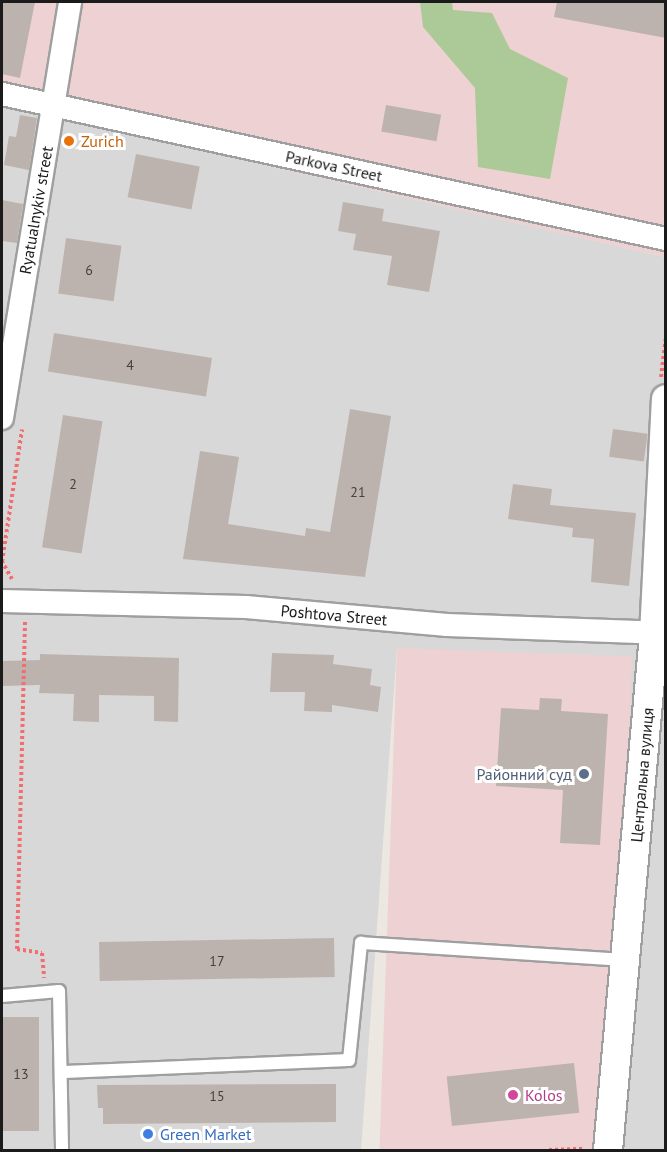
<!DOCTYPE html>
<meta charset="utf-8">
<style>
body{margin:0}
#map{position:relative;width:667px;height:1152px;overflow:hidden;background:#ece7e1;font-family:"PT Sans",sans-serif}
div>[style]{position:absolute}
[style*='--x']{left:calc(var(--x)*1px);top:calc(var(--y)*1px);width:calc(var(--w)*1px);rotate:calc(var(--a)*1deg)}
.residential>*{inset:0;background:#d9d8d8}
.commercial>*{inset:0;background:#edd1d3;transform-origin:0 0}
.forest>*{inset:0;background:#acca98}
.building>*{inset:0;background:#bdb3ae;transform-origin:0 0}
.path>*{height:4px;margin-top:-2px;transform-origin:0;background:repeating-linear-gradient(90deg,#f16d6f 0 3px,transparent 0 6px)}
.roads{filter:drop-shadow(2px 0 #9f9f9f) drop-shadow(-2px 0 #9f9f9f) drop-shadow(0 2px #9f9f9f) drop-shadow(0 -2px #9f9f9f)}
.service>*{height:12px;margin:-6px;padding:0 6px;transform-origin:6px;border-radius:6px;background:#fff}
.minor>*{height:22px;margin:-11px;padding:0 11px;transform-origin:11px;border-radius:11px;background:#fff}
.tertiary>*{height:28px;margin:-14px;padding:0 14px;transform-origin:14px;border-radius:14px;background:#fff}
.dots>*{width:16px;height:16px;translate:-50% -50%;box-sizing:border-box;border:3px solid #fff;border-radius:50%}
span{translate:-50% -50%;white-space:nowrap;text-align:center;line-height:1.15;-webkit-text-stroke:6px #fff;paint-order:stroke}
.number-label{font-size:14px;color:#444140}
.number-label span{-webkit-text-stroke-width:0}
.food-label{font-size:16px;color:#c56008}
.left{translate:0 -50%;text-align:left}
.street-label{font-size:16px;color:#1b1b1b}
.service-label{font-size:16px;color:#4e5e75}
.right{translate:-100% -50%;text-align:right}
.hotel-label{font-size:16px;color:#b23c85}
.shop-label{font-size:16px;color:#366cbe}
.frame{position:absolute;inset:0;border:3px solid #1b1b1b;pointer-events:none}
</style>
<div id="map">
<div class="residential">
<div style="clip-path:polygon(2px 105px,665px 257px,665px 1150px,607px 1150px,397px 648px,361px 1150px,2px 1150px)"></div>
</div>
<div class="commercial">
<div style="clip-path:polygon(2px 2px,665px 2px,665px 257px,2px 105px)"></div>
<div style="left:397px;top:648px;width:235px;height:503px;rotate:2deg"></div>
</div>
<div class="forest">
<div style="clip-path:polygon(420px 2px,452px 2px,453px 10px,492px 13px,510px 49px,568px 78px,550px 179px,478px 167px,475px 88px,423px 27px)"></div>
</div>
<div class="building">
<div style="clip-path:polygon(2px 2px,35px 2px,20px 78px,2px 74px)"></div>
<div style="clip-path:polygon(557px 2px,666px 2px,666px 38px,554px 17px)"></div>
<div style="left:386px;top:105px;width:56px;height:27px;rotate:10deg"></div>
<div style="clip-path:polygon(20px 115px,37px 118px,29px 170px,4px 165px,9px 136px,16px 137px)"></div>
<div style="left:136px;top:154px;width:65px;height:44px;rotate:11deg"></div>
<div style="clip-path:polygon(2px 200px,23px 204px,17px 243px,2px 241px)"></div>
<div style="clip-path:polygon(343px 202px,384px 209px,382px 221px,440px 231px,429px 292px,387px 285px,392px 256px,353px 250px,356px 234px,338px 231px)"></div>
<div style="left:66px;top:238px;width:56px;height:56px;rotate:8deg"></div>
<div style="left:54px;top:333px;width:160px;height:39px;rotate:9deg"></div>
<div style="clip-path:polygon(350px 409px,391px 416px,365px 577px,183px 559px,200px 451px,239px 457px,228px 524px,305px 536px,306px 528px,330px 532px)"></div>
<div style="left:63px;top:415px;width:40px;height:134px;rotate:9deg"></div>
<div style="left:613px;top:429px;width:35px;height:28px;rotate:8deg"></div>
<div style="clip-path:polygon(513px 484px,552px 489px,550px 505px,636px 513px,629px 586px,591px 582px,594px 539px,572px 537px,573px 528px,508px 519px)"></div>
<div style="clip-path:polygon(272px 653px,334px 655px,333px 664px,372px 669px,370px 685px,381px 687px,378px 712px,332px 705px,332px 712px,304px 711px,305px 692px,270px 692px)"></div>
<div style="clip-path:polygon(40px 654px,179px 658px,178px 722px,154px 721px,154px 696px,99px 695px,99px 722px,73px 721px,74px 694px,39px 693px,40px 685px,2px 686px,2px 661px,40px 660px)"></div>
<div style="clip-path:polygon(540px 698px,562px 699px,561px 711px,608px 714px,600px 845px,560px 843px,563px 790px,496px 786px,501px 708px,539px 710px)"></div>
<div style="left:334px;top:938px;width:39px;height:235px;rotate:89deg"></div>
<div style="left:2px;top:1017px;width:37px;height:114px"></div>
<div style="left:574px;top:1063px;width:50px;height:128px;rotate:84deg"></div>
<div style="clip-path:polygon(336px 1084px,336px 1122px,103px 1124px,103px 1108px,98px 1108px,97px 1085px)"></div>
</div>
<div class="path">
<div style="--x:661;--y:377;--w:38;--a:-83"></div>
<div style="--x:12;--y:579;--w:20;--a:-120"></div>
<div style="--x:2;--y:562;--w:134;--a:-81.4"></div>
<div style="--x:25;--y:622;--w:327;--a:91.4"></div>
<div style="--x:17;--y:949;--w:25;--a:9"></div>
<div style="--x:42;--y:953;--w:25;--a:85"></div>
<div style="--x:549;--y:1150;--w:36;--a:-2"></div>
</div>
<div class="roads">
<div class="service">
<div style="--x:2;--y:996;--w:57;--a:-5"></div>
<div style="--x:59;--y:991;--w:159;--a:88.9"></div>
<div style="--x:64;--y:1072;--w:285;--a:-2.4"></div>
<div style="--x:349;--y:1060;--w:118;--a:-84.1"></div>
<div style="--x:361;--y:943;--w:266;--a:3.7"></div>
</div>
<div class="minor">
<div style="--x:2;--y:94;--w:680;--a:12.32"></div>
<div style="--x:2;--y:418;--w:422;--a:-80.7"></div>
<div style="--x:2;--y:601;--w:244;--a:1.4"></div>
<div style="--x:246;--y:607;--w:202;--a:5.1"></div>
<div style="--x:447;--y:625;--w:219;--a:2.1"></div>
</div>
<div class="tertiary">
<div style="--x:608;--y:1150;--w:517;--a:-84.9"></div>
<div style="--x:654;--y:635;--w:236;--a:-87.1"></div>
</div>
</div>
<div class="dots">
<div style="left:69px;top:141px;background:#e8710a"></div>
<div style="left:584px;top:774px;background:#5c6f8a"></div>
<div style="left:513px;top:1095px;background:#d1479c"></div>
<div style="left:148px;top:1134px;background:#3f7fe0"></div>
</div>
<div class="number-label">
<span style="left:89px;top:270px">6</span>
<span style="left:130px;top:365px">4</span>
<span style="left:73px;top:484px">2</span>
<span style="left:358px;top:492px">21</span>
<span style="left:217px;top:961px">17</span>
<span style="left:21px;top:1074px">13</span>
<span style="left:217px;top:1096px">15</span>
</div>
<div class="food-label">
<span class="left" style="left:81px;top:141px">Zurich</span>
</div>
<div class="street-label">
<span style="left:334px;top:166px;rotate:12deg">Parkova Street</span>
<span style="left:36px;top:210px;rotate:-80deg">Ryatualnykiv street</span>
<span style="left:334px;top:615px;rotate:5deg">Poshtova Street</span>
<span style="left:642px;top:775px;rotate:-85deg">Центральна вулиця</span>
</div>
<div class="service-label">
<span class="right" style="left:572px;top:774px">Районний суд</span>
</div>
<div class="hotel-label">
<span class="left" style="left:525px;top:1095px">Kolos</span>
</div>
<div class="shop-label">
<span class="left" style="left:160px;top:1134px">Green Market</span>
</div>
<div class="frame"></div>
</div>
